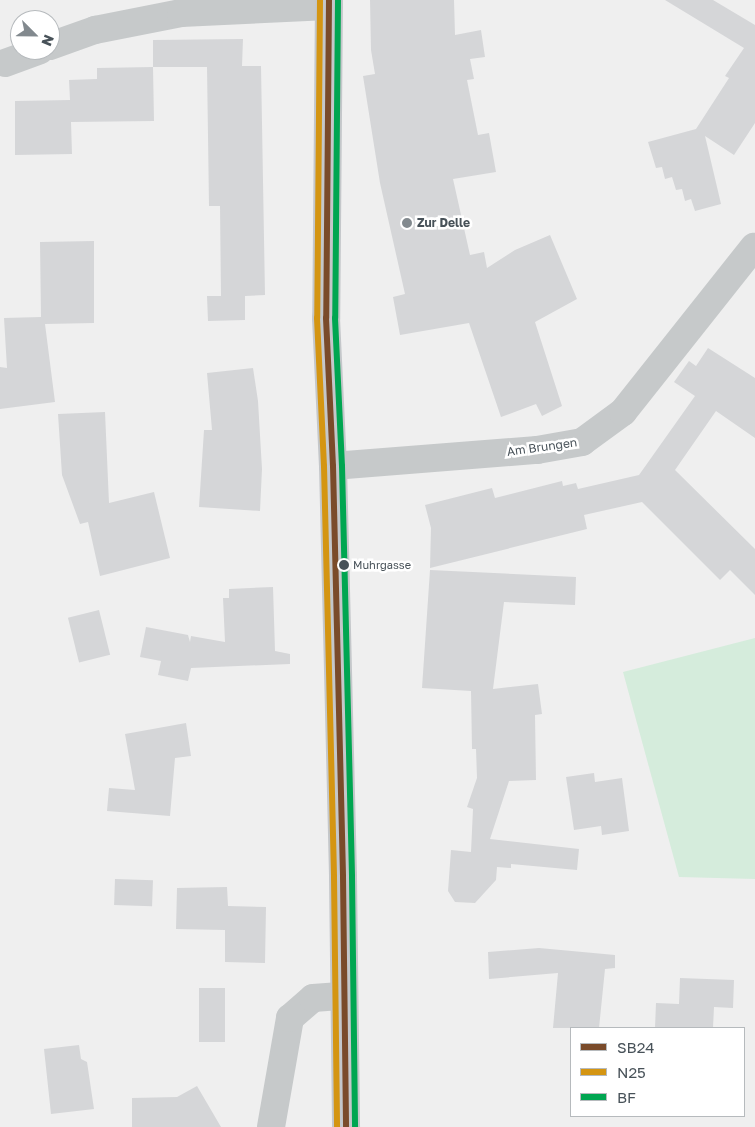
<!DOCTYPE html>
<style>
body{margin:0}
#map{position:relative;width:755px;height:1127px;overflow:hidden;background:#efefef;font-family:"Golos Text",sans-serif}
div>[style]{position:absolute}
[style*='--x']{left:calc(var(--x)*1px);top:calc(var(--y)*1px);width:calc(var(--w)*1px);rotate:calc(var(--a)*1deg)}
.green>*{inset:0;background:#d5ecdc}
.building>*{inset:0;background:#d5d6d8;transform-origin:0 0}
.street>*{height:28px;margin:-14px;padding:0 14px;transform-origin:14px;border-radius:14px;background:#c6c9ca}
.primary>*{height:28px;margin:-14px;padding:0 14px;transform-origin:14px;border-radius:14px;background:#c4c7ca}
.bus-1>*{height:6px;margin:-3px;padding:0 3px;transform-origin:3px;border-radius:3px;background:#7a4b2a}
.bus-2>*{height:6px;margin:-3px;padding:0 3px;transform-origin:3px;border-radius:3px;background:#d49512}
.bus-3>*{height:6px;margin:-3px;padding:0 3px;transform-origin:3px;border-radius:3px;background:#00a651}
.dots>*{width:14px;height:14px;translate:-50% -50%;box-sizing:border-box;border:2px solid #fff;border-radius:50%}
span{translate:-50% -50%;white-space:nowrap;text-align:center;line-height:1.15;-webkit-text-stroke:5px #fff;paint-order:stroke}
.bus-label{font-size:11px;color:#485259}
.left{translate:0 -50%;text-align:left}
.poi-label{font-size:12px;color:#485259;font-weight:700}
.street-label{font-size:12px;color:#485259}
.legend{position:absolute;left:570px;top:1027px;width:175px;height:90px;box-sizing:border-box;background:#fff;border:1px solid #b6babd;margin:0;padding:6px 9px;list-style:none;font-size:15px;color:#485259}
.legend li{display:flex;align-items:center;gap:10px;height:25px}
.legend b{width:25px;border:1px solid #b6babd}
.north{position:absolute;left:10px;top:10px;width:50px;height:50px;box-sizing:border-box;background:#fff;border:1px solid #b6babd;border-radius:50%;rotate:113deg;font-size:14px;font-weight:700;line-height:20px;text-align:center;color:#485259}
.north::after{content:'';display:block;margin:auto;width:18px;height:22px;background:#82898e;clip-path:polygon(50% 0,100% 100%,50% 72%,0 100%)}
</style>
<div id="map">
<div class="green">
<div style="clip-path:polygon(755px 638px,755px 879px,679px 877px,623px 672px)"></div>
</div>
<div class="building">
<div style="clip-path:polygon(370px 0,454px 0,455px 35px,481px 30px,485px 57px,470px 59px,474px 79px,467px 80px,478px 135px,489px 133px,496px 172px,453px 179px,470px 255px,484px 252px,487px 268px,515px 250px,550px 235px,577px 299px,535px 322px,562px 406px,542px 416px,536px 404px,501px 417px,469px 323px,400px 335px,393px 297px,405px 294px,380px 183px,363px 76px,375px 74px,371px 50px)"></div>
<div style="clip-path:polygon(665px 0,713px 0,755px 25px,755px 123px,734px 155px,705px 136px,721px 204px,695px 211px,691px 199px,685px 201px,682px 189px,676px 190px,672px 177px,665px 179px,662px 167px,656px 168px,648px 142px,696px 129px,729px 78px,725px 76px,744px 48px)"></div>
<div style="clip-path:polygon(243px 39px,242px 66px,261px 66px,265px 295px,245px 296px,245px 320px,208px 321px,207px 296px,221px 296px,220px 206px,209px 206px,207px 67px,153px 67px,154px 121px,71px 122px,72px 154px,15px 155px,15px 101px,70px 100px,69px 80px,97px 79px,97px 68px,153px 67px,153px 40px)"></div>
<div style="clip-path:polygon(94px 241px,94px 323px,45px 324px,55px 402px,0 409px,0 367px,7px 368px,4px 318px,41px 317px,40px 242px)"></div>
<div style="clip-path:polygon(708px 348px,755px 378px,755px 438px,716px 411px,675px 470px,755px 549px,755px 595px,730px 570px,720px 580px,642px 502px,584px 515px,587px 529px,430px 568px,431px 528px,425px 505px,492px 488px,495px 498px,562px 481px,563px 486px,576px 483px,578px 489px,639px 475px,695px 396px,674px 382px,689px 361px,696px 366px)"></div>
<div style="clip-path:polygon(253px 368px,258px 401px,262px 469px,260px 511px,199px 507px,204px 430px,212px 430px,207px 373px)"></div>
<div style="clip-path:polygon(105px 412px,109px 503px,154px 492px,170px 558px,100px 576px,88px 522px,80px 524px,62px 475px,58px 414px)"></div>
<div style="clip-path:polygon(430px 570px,576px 577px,575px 605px,504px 602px,493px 689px,538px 684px,542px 714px,535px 715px,536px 780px,509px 781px,490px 839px,579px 849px,577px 870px,511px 864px,511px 868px,497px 867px,496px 880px,475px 903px,455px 902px,448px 891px,451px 850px,471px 852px,473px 809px,467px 807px,477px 778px,476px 749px,472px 749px,471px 691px,422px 688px)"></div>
<div style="clip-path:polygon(273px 587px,275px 651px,290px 654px,290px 664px,191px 668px,188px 681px,158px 675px,161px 661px,140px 657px,146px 627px,188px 635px,190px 642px,191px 636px,225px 642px,223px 598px,229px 598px,229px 589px)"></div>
<div style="left:99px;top:610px;width:46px;height:32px;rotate:76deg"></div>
<div style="clip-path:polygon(186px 723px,191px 756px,175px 758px,170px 816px,107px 811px,109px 788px,135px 790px,125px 734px)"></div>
<div style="clip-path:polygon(594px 773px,595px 782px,622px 778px,629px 831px,602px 835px,601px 826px,574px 830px,566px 777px)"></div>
<div style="left:115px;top:879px;width:38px;height:26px;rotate:2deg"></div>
<div style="clip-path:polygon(227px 887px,228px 906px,266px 907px,265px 963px,225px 962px,225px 930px,176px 929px,177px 888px)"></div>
<div style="clip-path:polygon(539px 948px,615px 955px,615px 968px,605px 969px,599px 1028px,553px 1028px,558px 973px,489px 979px,488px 952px)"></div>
<div style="clip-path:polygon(680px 978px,734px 980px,733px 1008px,714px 1007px,713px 1028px,655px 1028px,656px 1003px,679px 1004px)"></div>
<div style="left:225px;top:988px;width:54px;height:26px;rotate:90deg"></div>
<div style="clip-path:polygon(79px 1045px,81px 1059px,87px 1062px,94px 1109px,51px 1114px,44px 1049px)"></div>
<div style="clip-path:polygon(197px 1086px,221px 1127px,132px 1127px,132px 1098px,177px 1097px)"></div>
</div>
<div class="street">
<div style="--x:50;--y:46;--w:48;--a:-19.6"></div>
<div style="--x:95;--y:30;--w:88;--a:-11.2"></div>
<div style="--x:181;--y:13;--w:148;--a:-2.7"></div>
<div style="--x:5;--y:63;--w:37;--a:-20"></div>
<div style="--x:333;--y:466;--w:205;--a:-4.5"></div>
<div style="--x:537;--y:450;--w:46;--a:-10.1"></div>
<div style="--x:582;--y:442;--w:51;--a:-36.2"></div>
<div style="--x:623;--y:412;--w:211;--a:-51.6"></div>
<div style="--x:271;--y:1127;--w:111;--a:-80.1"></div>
<div style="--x:290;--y:1018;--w:30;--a:-41"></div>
<div style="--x:313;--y:998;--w:31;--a:-4"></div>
</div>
<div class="primary">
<div style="--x:329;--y:0;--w:318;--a:90.5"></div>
<div style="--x:326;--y:318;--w:148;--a:87.3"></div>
<div style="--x:333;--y:466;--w:411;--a:88.6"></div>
<div style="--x:343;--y:877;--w:250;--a:89.3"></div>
</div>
<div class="bus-1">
<div style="--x:329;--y:0;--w:318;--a:90.5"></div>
<div style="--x:326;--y:318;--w:148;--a:87.3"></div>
<div style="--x:333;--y:466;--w:411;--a:88.6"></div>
<div style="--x:343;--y:877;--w:250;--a:89.3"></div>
</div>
<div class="bus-2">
<div style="--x:320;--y:0;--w:318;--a:90.5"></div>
<div style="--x:317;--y:318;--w:148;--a:87.3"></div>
<div style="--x:324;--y:466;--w:411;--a:88.6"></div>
<div style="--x:334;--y:877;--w:250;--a:89.3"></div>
</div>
<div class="bus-3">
<div style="--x:338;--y:0;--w:318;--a:90.5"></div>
<div style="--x:335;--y:318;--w:148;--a:87.3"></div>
<div style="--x:342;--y:466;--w:411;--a:88.6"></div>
<div style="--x:352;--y:877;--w:250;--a:89.3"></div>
</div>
<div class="dots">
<div style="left:407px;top:223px;background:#82898e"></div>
<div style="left:344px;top:565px;background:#485259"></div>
</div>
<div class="bus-label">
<span class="left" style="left:353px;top:565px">Muhrgasse</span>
</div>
<div class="poi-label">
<span class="left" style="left:417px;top:223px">Zur Delle</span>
</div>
<div class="street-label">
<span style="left:542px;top:447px;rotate:-8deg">Am Brungen</span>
</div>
<ul class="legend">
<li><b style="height:6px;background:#7a4b2a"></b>SB24</li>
<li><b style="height:6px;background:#d49512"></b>N25</li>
<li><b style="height:6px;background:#00a651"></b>BF</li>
</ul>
<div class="north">N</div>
</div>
